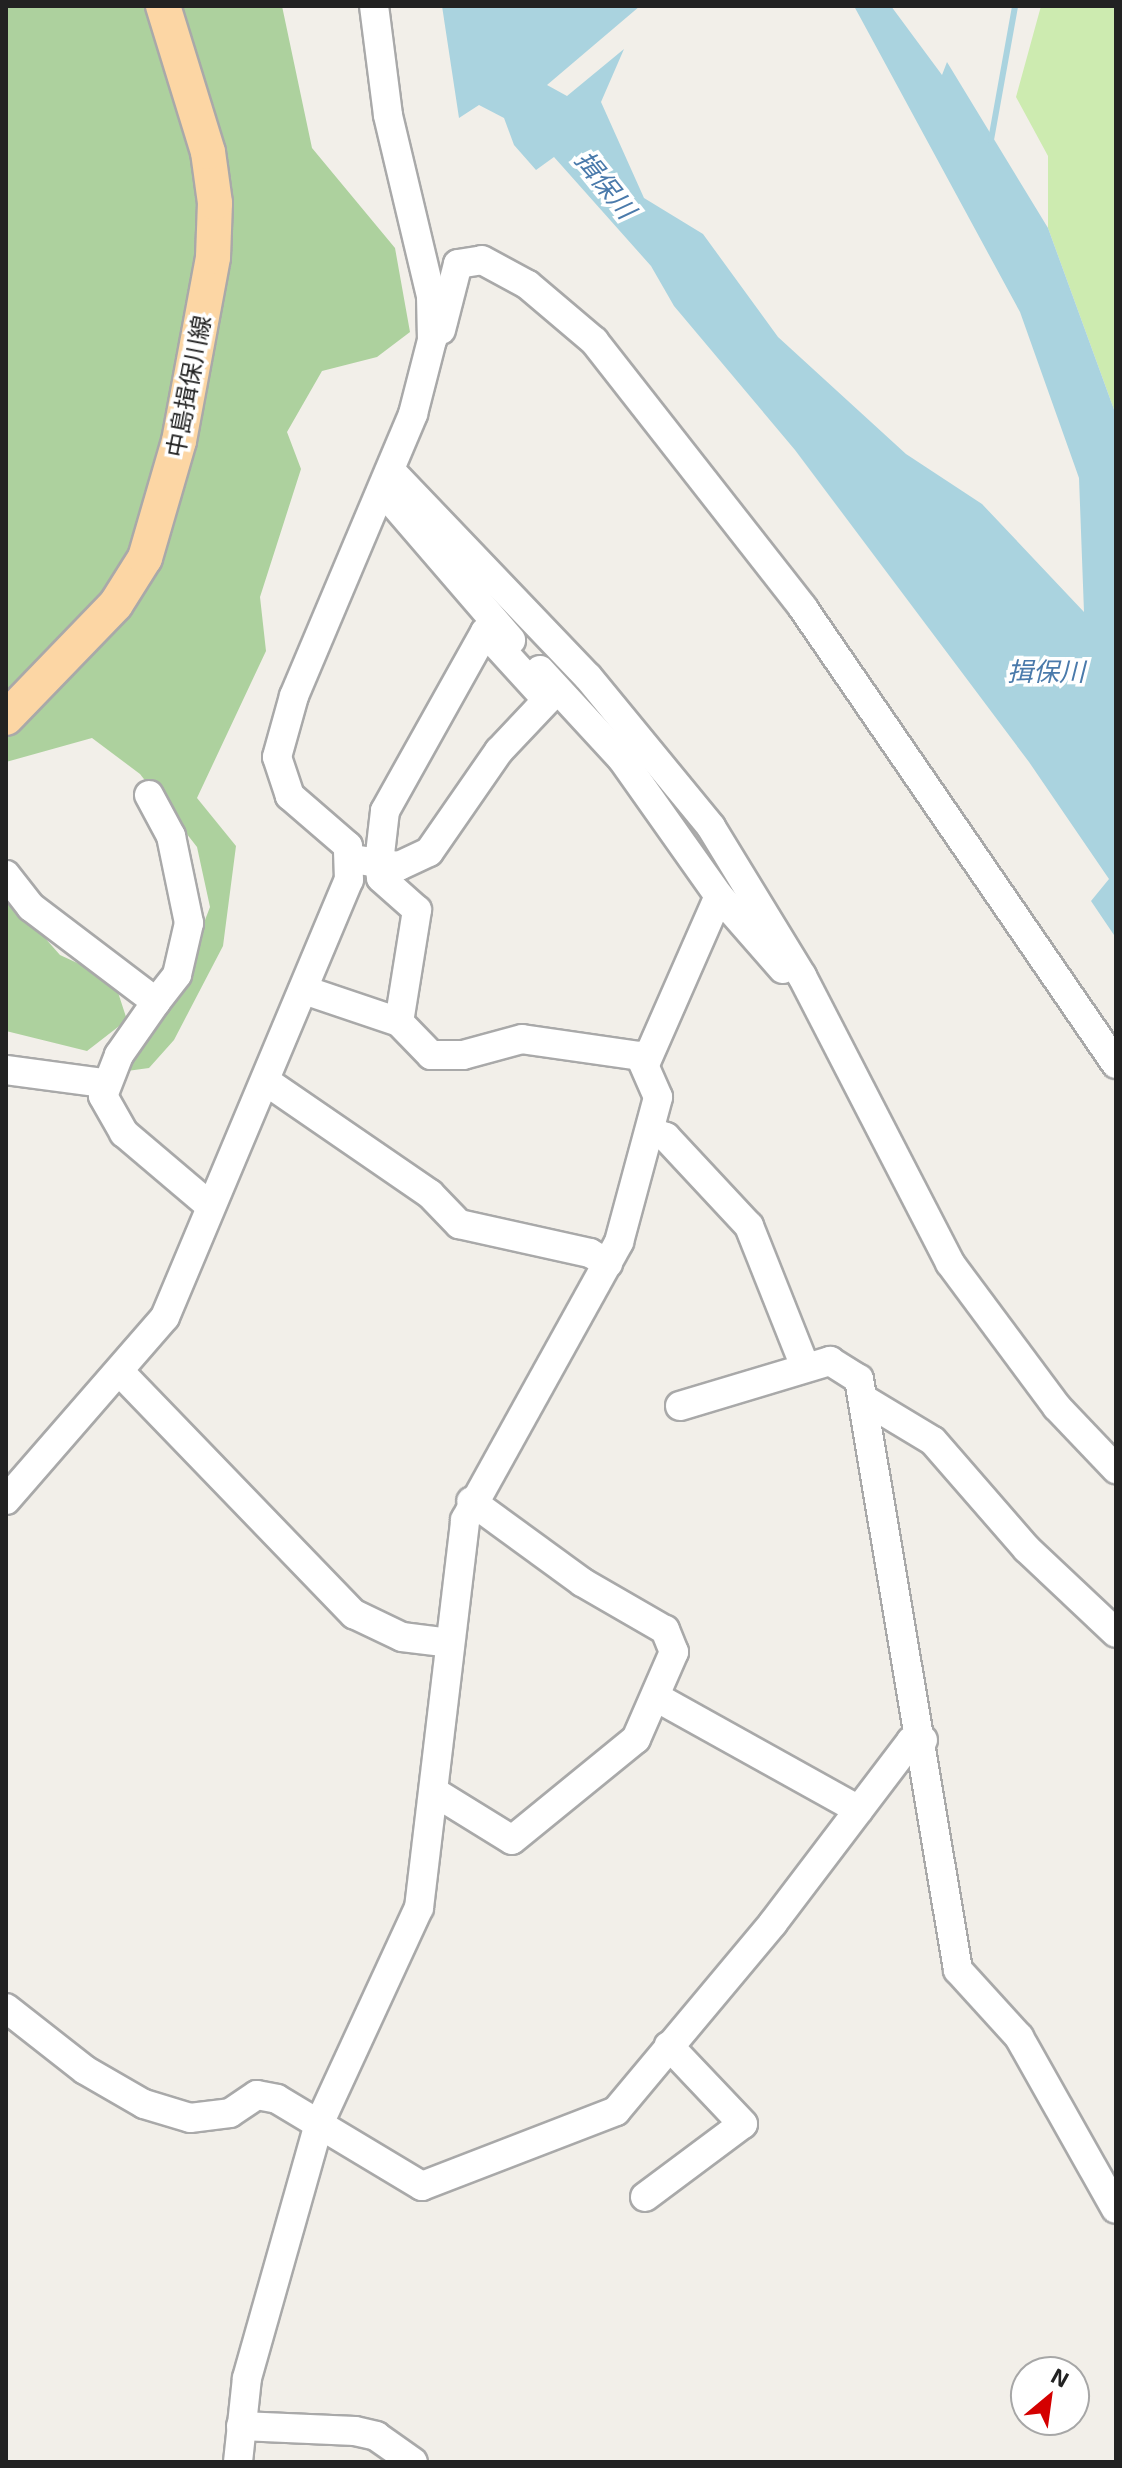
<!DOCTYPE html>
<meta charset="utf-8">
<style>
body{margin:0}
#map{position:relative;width:1122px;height:2468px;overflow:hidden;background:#f2efe9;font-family:"Exo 2","Noto Sans JP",sans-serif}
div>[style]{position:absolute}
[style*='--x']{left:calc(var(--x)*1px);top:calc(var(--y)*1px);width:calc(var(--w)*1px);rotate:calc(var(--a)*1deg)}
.grass>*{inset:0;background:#cdebb0}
.forest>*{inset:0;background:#add19e}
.water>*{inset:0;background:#aad3df}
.stream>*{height:6px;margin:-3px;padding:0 3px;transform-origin:3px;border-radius:3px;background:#aad3df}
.roads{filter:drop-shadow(2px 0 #a9a9a9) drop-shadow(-2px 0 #a9a9a9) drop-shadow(0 2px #a9a9a9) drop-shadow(0 -2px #a9a9a9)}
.minor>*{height:28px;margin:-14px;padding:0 14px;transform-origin:14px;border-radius:14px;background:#fff}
.major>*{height:34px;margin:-17px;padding:0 17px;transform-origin:17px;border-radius:17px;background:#fcd6a4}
span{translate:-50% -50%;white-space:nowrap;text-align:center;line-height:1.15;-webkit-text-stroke:7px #fff;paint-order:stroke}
.street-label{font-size:24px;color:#222}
.water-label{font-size:26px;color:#4a7aab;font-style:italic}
.frame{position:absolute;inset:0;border:8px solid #222;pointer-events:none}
.north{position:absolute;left:1010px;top:2356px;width:80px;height:80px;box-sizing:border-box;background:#fff;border:2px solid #a7a7a7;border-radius:50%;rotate:29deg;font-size:22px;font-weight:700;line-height:32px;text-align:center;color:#222}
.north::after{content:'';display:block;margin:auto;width:28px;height:36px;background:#d40000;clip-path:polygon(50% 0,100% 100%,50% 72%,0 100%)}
</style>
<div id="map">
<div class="grass">
<div style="clip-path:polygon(1041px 6px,1116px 6px,1116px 415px,1048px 228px,1048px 156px,1016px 97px)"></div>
</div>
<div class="forest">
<div style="clip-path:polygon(6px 6px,282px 6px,312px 148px,395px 248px,410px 332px,377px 357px,322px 371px,287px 432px,301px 469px,260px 597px,266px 651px,197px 798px,236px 846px,223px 946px,174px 1040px,149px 1068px,127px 1071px,177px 993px,210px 907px,197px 847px,140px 774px,92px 738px,6px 762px)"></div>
<div style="clip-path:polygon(6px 894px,60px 955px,114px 980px,127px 1020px,87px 1051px,6px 1031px)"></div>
</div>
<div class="water">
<div style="clip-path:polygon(442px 6px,640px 6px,547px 85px,567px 96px,624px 49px,601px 102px,644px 198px,703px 234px,778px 337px,906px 454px,982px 504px,1084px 612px,1079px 478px,1020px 312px,854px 6px,891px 6px,942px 75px,947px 62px,1048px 228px,1116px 415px,1116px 938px,1091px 901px,1109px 879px,1029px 762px,795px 450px,674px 306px,651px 266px,554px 157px,536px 170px,514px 145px,504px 118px,479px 105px,459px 118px)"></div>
</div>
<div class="stream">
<div style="--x:991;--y:140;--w:136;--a:-79.8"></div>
</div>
<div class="roads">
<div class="minor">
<div style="--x:441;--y:330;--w:68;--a:-75.6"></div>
<div style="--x:458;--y:264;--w:24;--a:-9"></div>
<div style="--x:482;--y:260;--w:52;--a:28.5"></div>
<div style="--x:528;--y:285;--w:87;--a:40.3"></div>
<div style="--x:594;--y:341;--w:339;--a:51.9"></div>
<div style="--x:803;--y:608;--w:553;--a:55.53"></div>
<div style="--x:390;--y:470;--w:286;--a:46.3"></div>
<div style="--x:588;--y:677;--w:194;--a:50.6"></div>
<div style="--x:711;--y:827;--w:175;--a:58.6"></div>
<div style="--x:802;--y:976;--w:323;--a:62.7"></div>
<div style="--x:950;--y:1263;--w:179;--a:53.4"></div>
<div style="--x:1057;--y:1407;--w:86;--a:46.4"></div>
<div style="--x:382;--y:490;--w:198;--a:49.3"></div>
<div style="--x:540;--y:670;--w:121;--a:47.3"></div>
<div style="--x:622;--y:759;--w:168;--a:54.7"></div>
<div style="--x:719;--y:896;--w:97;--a:48.8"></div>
<div style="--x:149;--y:795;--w:47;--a:61.8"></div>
<div style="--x:171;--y:836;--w:89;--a:78.3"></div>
<div style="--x:189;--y:923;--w:53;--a:103"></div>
<div style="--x:177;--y:975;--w:34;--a:128"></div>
<div style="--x:353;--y:859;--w:26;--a:9"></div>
<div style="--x:379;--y:863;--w:20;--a:9"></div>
<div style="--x:399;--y:866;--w:33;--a:-25"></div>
<div style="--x:429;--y:852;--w:123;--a:-55.3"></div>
<div style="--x:499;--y:751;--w:70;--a:-46.7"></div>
<div style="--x:547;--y:700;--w:92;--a:-132.4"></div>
<div style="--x:485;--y:632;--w:205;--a:119.2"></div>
<div style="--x:385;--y:811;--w:52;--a:96.6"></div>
<div style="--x:379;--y:863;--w:15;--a:82"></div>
<div style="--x:381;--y:878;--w:48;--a:41.6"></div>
<div style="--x:417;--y:910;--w:113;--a:99.1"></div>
<div style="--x:6;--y:875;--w:41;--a:52"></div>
<div style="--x:31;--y:907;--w:157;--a:37.2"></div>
<div style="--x:156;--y:1002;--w:65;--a:124.9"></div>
<div style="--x:119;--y:1055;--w:44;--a:111.3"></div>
<div style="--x:103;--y:1096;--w:43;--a:60.4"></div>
<div style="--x:124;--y:1133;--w:113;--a:40.3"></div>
<div style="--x:646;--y:1062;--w:181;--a:-66.3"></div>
<div style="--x:6;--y:1070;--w:99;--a:7.6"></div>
<div style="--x:267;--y:1082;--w:198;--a:34.5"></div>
<div style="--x:430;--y:1194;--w:42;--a:46"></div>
<div style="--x:459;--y:1224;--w:134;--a:12.5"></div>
<div style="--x:590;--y:1253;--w:21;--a:31"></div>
<div style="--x:652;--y:1132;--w:15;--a:20"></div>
<div style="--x:666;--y:1137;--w:122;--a:47"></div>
<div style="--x:749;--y:1226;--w:152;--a:68.3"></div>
<div style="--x:120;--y:1372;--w:337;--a:46"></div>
<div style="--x:354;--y:1614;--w:53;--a:25.6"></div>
<div style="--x:402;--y:1637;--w:48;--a:7.1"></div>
<div style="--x:865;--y:1400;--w:79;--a:31.1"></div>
<div style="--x:933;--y:1441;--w:143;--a:49"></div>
<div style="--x:1027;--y:1549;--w:122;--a:43.3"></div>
<div style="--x:680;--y:1406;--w:157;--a:-16.7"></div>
<div style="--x:830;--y:1361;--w:34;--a:32"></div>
<div style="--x:859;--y:1379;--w:599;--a:80.49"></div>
<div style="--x:958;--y:1970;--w:91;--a:47.7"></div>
<div style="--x:1019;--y:2037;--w:197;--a:60.6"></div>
<div style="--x:6;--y:1500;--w:242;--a:-49"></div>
<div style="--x:165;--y:1317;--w:474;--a:-67.2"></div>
<div style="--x:349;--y:880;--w:34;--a:-92"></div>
<div style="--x:348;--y:846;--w:77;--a:-139.2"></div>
<div style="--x:290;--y:796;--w:41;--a:-108.4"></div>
<div style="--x:277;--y:757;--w:63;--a:-74.4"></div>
<div style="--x:294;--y:696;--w:306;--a:-67.1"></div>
<div style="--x:413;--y:414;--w:76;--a:-75.6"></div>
<div style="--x:432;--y:340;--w:44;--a:-91.3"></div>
<div style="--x:431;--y:296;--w:186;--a:-103.4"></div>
<div style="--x:388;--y:115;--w:110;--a:-97.3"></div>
<div style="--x:656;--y:1697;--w:232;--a:29.1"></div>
<div style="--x:436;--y:1793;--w:89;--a:31.7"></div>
<div style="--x:512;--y:1840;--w:160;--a:-39.2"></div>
<div style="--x:636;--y:1739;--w:95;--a:-66.4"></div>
<div style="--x:674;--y:1652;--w:24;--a:-112"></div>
<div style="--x:665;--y:1630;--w:96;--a:-150"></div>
<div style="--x:582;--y:1582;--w:137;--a:-143.9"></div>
<div style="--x:6;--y:2008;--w:100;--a:38.1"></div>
<div style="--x:85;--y:2070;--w:68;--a:30"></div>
<div style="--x:144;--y:2104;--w:48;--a:16.9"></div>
<div style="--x:190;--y:2118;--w:40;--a:-7.1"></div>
<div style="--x:230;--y:2113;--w:32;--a:-34"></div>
<div style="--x:257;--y:2095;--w:20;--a:11"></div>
<div style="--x:277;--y:2099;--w:169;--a:31"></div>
<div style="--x:422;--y:2186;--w:208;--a:-21.1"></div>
<div style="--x:616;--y:2111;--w:245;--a:-50.1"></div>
<div style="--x:773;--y:1923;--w:228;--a:-52.8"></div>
<div style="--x:911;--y:1741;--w:12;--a:-5"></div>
<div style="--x:645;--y:2197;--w:122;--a:-36.7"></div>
<div style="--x:743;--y:2124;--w:108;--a:-133.5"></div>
<div style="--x:241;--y:2426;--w:114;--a:2.5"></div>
<div style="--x:355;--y:2431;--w:22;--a:13"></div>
<div style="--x:376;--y:2436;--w:45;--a:35.1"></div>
<div style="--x:238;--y:2462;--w:84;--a:-83.9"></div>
<div style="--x:247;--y:2378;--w:264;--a:-74.2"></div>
<div style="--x:319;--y:2124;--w:238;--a:-65.2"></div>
<div style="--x:419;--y:1908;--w:391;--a:-83.2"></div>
<div style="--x:465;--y:1520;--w:318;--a:-61"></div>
<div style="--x:619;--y:1242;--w:150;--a:-74.9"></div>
<div style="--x:658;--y:1097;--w:45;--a:-113.7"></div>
<div style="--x:640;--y:1056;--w:119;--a:-171.8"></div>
<div style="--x:522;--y:1039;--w:61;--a:164.8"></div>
<div style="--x:463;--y:1055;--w:32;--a:180"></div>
<div style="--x:431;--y:1055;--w:46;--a:-134.1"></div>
<div style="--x:399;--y:1022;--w:97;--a:-161.4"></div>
</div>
<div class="major">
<div style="--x:6;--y:718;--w:158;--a:-46"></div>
<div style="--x:116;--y:604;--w:54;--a:-57.8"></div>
<div style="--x:145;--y:558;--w:122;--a:-73.8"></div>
<div style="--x:179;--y:441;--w:187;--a:-79.5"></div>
<div style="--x:213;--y:257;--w:54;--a:-87.9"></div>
<div style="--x:215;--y:203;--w:51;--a:-97.8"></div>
<div style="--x:208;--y:152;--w:153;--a:-107.1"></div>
</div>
</div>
<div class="street-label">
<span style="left:188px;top:386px;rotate:-79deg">中島揖保川線</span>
</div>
<div class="water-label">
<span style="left:606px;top:184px;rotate:51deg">揖保川</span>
<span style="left:1046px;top:671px">揖保川</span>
</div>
<div class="frame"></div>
<div class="north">N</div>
</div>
